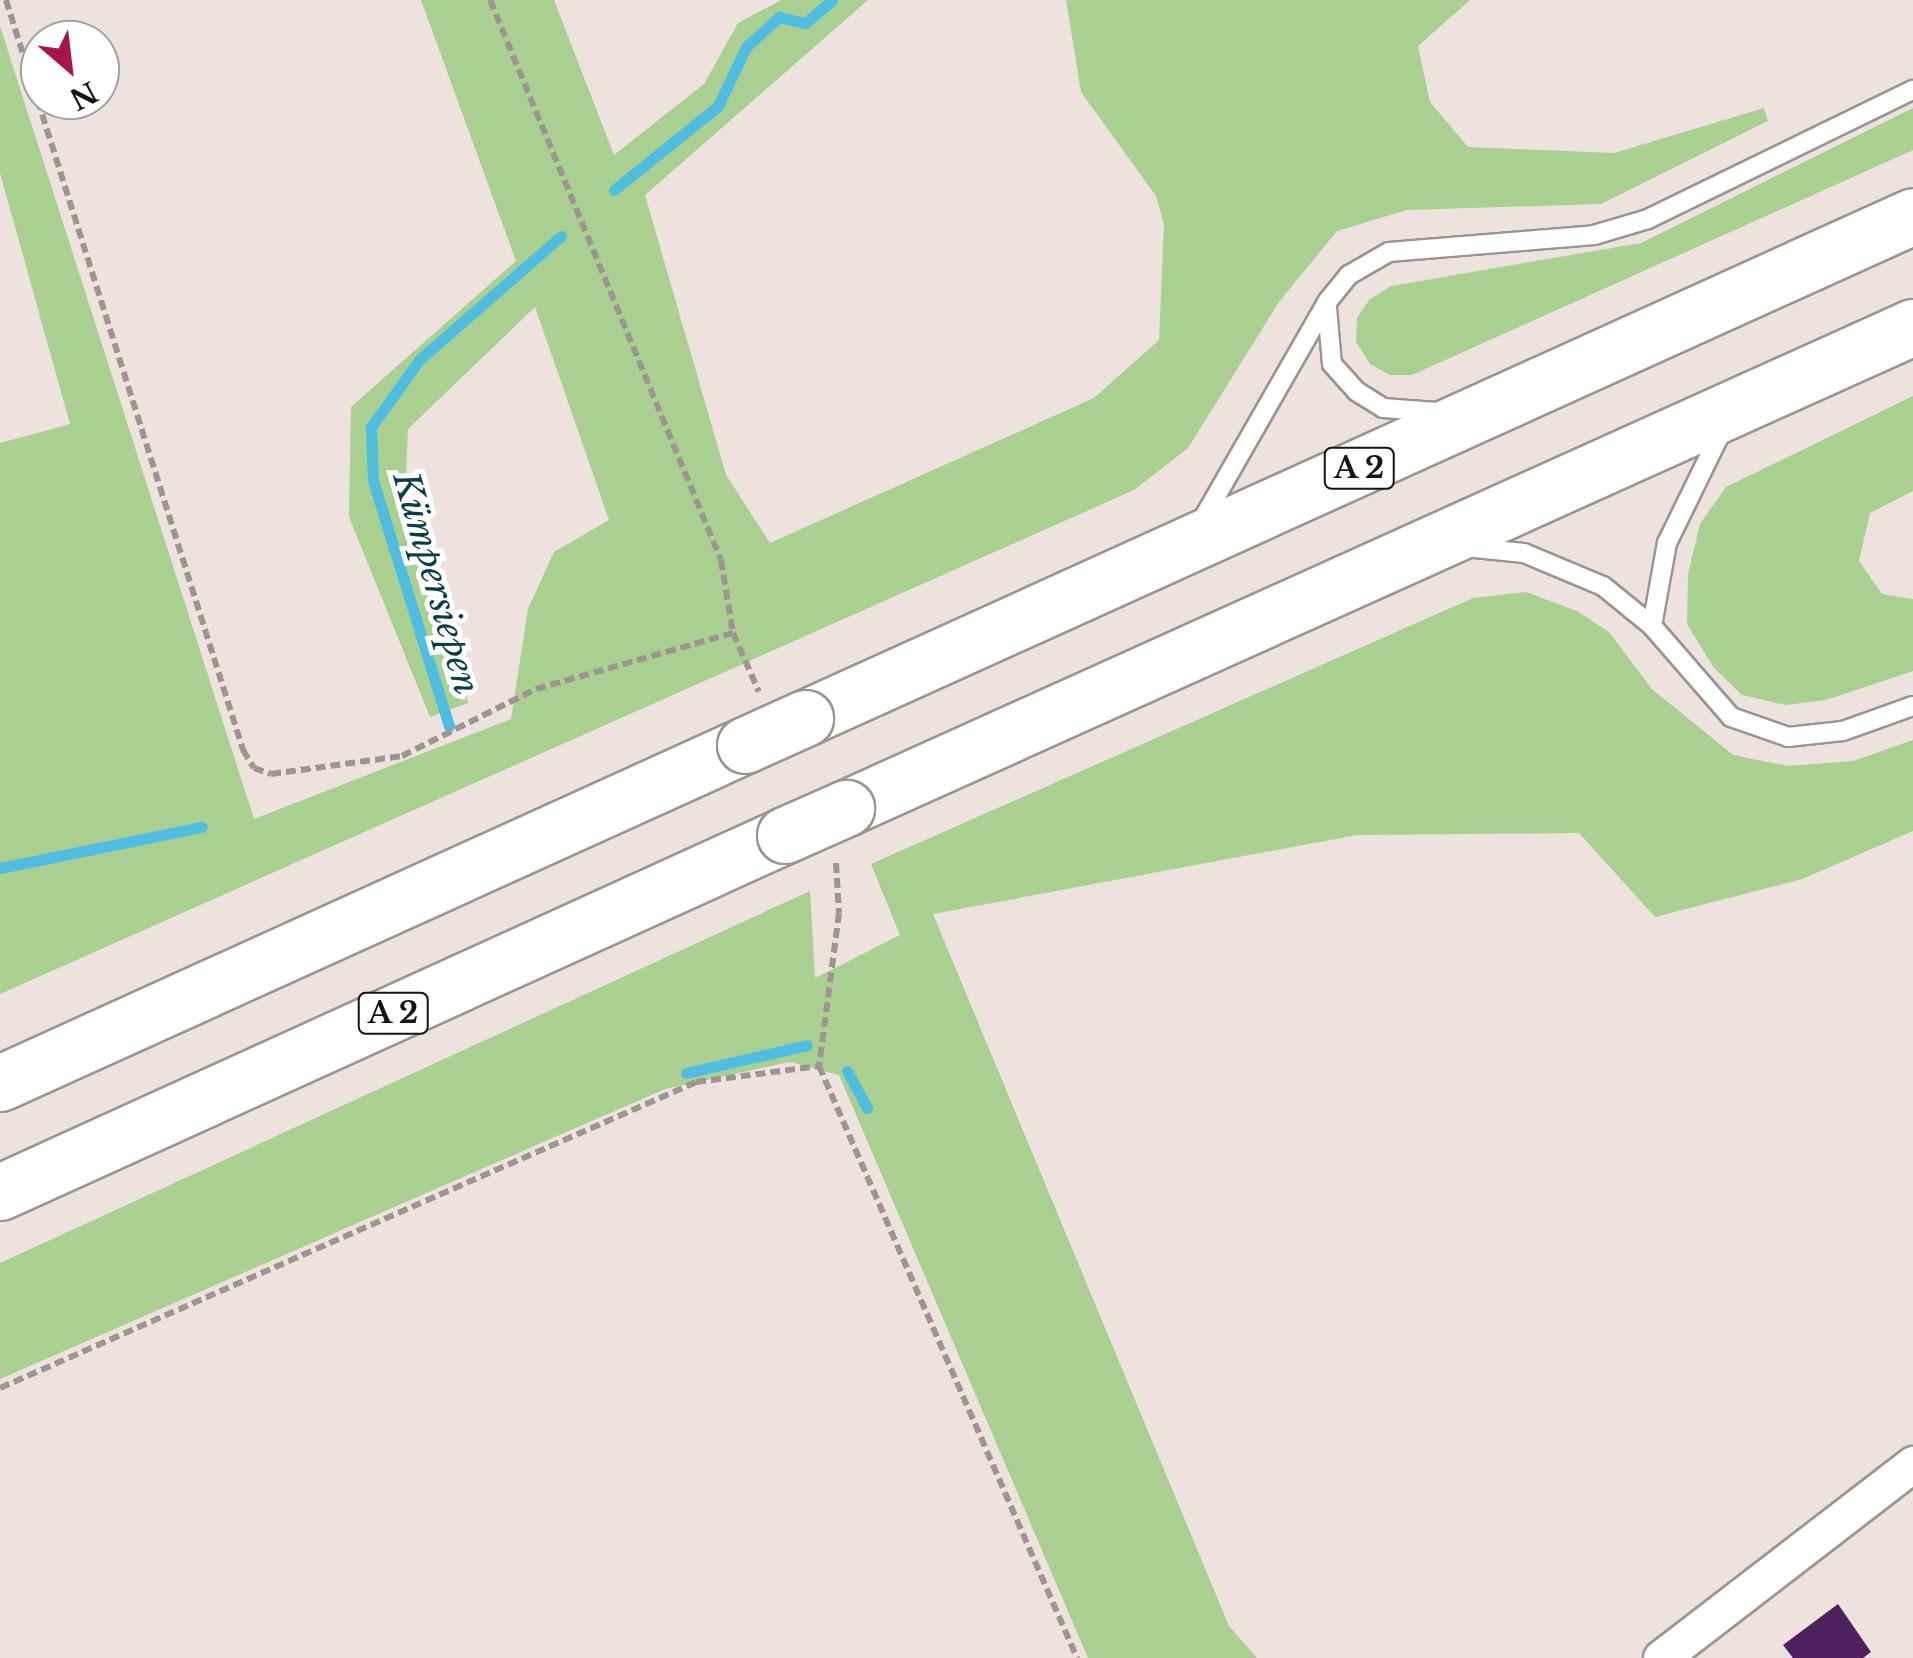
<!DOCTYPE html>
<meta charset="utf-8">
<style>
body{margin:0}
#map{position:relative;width:1913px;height:1658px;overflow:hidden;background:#ede2dd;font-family:"Libre Baskerville",serif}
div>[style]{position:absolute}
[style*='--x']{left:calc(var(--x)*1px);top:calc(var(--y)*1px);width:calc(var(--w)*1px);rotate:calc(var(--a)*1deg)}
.green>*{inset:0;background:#a9d091}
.stream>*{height:11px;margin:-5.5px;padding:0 5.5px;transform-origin:5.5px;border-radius:5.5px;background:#4ebde0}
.building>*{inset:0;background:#4e205d}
.path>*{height:6px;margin-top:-3px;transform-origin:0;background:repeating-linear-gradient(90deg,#9d9591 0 10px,transparent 0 15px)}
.roads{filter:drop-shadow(2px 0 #9d948f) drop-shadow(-2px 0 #9d948f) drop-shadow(0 2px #9d948f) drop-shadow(0 -2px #9d948f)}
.service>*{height:18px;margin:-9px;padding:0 9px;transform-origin:9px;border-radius:9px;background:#fff}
.minor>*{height:35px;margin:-17.5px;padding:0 17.5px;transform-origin:17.5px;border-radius:17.5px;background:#fff}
.motorway>*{height:55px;margin:-27.5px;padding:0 27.5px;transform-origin:27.5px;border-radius:27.5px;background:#fff}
.bridges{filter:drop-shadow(2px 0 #9d948f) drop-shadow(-2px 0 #9d948f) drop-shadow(0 2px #9d948f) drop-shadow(0 -2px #9d948f)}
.motorway-bridge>*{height:55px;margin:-27.5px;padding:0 27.5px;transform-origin:27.5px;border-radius:27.5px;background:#fff}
span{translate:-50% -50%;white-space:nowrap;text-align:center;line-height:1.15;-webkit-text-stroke:10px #fff;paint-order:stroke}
.shield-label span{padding:2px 8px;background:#fff;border:2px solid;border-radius:8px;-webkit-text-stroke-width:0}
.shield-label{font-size:30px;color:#171412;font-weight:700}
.water-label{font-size:35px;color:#0a3d4c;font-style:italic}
.north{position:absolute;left:20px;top:20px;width:100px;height:100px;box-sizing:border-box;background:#fff;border:2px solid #a2a1a0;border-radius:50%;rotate:152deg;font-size:28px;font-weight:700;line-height:40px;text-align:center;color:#171412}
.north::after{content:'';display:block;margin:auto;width:35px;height:45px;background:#a8154c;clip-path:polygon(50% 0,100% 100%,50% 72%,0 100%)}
</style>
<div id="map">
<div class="green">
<div style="clip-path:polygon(421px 0,554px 0,614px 155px,704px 84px,738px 23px,781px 0,868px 0,645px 195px,726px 475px,770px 543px,1094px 398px,1159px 340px,1164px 224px,1156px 196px,1081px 92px,1066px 0,1470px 0,1418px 46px,1430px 102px,1468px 147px,1614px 153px,1764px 108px,1768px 121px,1601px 204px,1407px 210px,1337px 231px,1279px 302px,1188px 448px,1134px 490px,0 994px,0 443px,70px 424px,0 173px,0 26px,254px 819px,511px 719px,528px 609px,554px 552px,609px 520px,535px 307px,408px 429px,406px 473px,468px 703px,430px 717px,349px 517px,351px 407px,516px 261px)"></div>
<div style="clip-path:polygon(1913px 108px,1913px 150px,1412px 375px,1390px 375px,1370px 364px,1356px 342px,1357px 318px,1369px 300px,1391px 286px,1641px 243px)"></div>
<div style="clip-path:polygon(1913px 396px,1913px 491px,1870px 513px,1859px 561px,1882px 594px,1913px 599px,1913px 671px,1826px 700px,1786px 705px,1742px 695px,1714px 668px,1687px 624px,1688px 574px,1700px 524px,1726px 487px)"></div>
<div style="clip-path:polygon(1526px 592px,1577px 611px,1609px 632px,1652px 689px,1733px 755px,1788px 766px,1853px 761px,1913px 740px,1913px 831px,1802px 879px,1655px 917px,1579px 833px,1357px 835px,933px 914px,1229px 1626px,1257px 1658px,1088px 1658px,839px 1075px,790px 1062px,665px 1089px,0 1379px,0 1263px,810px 891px,815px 978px,900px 935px,871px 864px,1473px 598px)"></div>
</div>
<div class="stream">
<div style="--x:614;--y:190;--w:134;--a:-38.9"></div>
<div style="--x:718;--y:106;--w:65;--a:-64.6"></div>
<div style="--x:746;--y:47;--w:45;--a:-42.3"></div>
<div style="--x:779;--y:17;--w:27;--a:13"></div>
<div style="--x:805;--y:23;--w:35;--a:-40"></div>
<div style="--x:449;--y:726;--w:257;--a:-107.2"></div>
<div style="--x:373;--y:480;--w:53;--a:-92.2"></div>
<div style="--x:371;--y:427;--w:84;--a:-54.2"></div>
<div style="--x:420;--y:359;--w:187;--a:-41.1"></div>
<div style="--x:0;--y:868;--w:206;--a:-11.5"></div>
<div style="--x:847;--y:1071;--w:42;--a:61.6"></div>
<div style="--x:686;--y:1073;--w:124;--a:-13"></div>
</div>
<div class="building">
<div style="clip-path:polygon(1838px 1604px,1871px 1652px,1863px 1658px,1793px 1658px,1783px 1645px)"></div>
</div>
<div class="path">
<div style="--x:6;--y:0;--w:787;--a:72.46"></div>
<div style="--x:243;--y:750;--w:21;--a:59"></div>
<div style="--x:254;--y:768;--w:18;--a:19"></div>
<div style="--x:271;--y:774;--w:132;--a:-7.8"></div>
<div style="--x:402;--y:756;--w:150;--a:-26.6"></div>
<div style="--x:536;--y:689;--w:205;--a:-15.9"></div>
<div style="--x:490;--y:0;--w:606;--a:67.58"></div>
<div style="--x:721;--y:560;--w:74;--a:80.7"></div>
<div style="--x:733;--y:633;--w:64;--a:66.2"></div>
<div style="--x:836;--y:863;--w:50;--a:86.6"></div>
<div style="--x:839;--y:913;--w:154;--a:97.4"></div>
<div style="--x:819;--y:1066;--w:646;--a:66.45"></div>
<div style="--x:0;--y:1388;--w:760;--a:-23.73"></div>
<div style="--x:696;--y:1082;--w:124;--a:-7.4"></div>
</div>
<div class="roads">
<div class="service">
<div style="--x:1327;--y:308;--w:56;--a:84.9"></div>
<div style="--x:1332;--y:364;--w:36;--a:48"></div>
<div style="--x:1356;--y:391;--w:32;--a:32"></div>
<div style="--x:1383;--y:408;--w:54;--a:4.2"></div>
<div style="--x:1200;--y:524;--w:256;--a:-60.2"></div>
<div style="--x:1327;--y:302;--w:35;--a:-51"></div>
<div style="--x:1349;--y:275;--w:46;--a:-29.9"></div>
<div style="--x:1389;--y:252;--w:206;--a:-4.7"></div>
<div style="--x:1594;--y:235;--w:56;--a:-16.5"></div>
<div style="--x:1648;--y:219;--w:295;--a:-26"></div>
<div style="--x:1465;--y:547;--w:59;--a:5.8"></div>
<div style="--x:1524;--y:553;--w:86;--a:22.7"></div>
<div style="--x:1603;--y:586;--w:63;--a:39.2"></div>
<div style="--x:1652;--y:626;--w:121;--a:49"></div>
<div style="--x:1731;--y:717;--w:60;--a:19.3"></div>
<div style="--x:1788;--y:737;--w:55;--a:-6.2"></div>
<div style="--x:1843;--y:731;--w:74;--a:-19.7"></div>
<div style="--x:1652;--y:626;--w:84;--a:-79.8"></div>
<div style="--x:1667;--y:543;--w:126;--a:-64"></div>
</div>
<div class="minor">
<div style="--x:1661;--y:1658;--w:318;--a:-37.6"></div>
</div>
<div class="motorway">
<div style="--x:805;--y:718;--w:1216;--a:-24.37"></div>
<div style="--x:846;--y:808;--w:1170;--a:-24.27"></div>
<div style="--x:0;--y:1083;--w:818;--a:-24.4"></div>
<div style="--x:0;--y:1192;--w:862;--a:-24.45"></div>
</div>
</div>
<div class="bridges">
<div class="motorway-bridge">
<div style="--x:745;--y:745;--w:66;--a:-24.2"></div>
<div style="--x:785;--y:835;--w:67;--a:-23.9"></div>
</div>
</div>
<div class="shield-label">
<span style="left:1359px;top:468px">A 2</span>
<span style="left:393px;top:1013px">A 2</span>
</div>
<div class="water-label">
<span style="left:436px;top:583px;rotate:74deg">Kümpersiepen</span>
</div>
<div class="north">N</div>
</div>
